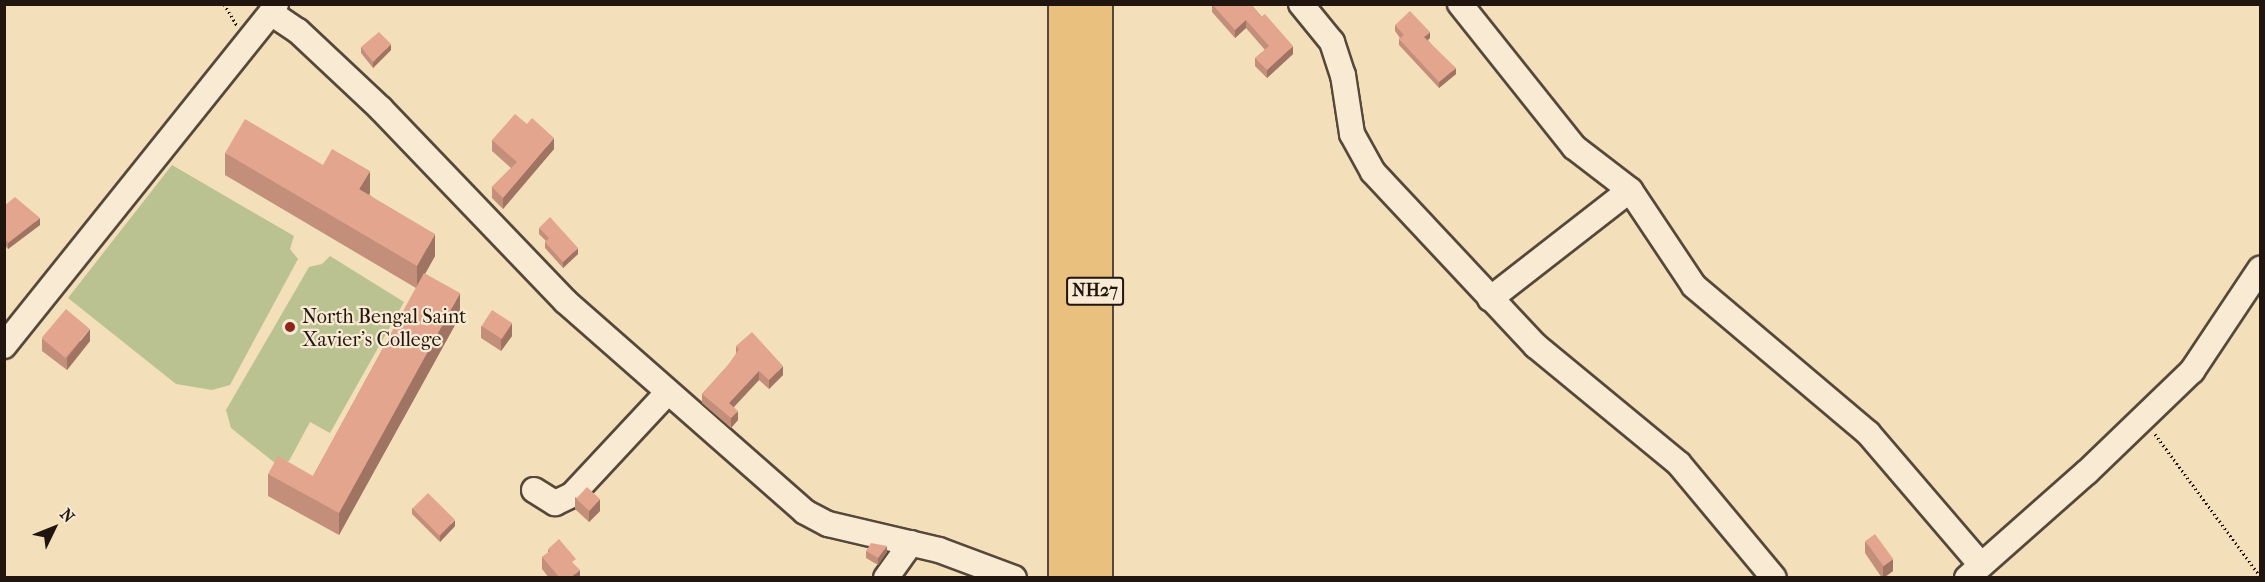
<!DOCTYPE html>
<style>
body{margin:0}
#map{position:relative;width:2265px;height:582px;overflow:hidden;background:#f4dfbb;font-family:"IM FELL French Canon",serif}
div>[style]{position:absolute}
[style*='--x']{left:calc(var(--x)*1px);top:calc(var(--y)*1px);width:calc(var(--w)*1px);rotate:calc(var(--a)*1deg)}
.green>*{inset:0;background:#bac291}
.path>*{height:3px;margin-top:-1.5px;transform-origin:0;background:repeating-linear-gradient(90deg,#21160f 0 1.5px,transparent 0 4.5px)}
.roads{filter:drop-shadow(2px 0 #56483a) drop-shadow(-2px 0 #56483a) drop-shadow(0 2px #56483a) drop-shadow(0 -2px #56483a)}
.minor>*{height:24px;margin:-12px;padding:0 12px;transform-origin:12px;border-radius:12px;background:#f8ead3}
.highway>*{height:33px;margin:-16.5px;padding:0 16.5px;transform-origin:16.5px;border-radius:16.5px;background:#eac07e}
.wall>*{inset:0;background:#c38e7a}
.shaded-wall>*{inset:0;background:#9f7463}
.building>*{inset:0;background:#e3a58e;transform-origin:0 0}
.dots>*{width:16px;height:16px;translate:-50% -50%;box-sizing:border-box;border:3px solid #f8ead3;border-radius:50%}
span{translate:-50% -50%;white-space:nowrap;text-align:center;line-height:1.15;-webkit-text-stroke:4.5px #f8ead3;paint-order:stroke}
.shield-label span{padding:2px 4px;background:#f8ead3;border:2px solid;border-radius:4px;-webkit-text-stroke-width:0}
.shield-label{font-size:18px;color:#21160f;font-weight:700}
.poi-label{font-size:20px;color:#21160f}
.left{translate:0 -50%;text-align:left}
.frame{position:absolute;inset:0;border:6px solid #21160f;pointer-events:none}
.north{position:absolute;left:24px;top:498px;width:60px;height:60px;-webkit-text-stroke:4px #f8ead3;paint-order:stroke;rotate:47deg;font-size:16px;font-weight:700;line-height:24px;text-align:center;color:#21160f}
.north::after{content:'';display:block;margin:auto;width:21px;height:27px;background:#21160f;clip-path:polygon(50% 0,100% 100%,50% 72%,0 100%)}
</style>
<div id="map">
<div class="green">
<div style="clip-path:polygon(172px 165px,294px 236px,290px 249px,298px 259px,230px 385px,212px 390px,176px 384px,68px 298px)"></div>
<div style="clip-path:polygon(330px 256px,404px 302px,330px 433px,310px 422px,289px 461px,275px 463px,231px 428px,226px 410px,309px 267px,322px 264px)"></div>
</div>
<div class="path">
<div style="--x:224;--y:4;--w:26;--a:59"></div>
<div style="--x:2155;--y:434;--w:177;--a:53.5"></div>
</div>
<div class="roads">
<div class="minor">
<div style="--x:276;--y:4;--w:10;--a:119"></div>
<div style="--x:271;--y:13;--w:32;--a:34"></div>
<div style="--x:298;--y:31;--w:114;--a:43.2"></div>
<div style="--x:381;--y:109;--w:266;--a:46.2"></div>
<div style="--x:565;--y:301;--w:320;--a:41.3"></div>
<div style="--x:805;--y:512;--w:26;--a:28"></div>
<div style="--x:828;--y:524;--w:114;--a:13.2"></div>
<div style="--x:939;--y:550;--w:80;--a:20.5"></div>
<div style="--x:1301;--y:4;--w:49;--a:50.8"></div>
<div style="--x:1332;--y:42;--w:35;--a:72"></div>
<div style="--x:1343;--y:75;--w:60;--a:81.3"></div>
<div style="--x:1352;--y:134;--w:43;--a:61.1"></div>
<div style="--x:1373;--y:172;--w:238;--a:46.9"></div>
<div style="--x:1536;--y:346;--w:185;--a:39.5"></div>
<div style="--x:1679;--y:464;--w:148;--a:50.2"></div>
<div style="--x:1460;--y:4;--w:183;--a:51.4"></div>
<div style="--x:1574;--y:147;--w:71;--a:37.5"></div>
<div style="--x:1630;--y:190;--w:115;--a:56.3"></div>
<div style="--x:1694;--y:286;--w:228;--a:40.2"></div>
<div style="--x:1868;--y:433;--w:174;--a:49.4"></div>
<div style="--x:1490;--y:299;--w:177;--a:-37.9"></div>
<div style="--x:4;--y:346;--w:427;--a:-51.3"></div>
<div style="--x:534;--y:490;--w:25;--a:32"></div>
<div style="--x:555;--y:503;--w:19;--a:-25"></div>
<div style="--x:572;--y:495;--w:139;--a:-47"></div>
<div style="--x:886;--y:578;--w:43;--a:-54.5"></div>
<div style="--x:1967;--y:578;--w:160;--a:-41.5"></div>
<div style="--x:2087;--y:472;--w:146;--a:-43.9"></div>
<div style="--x:2192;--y:371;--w:123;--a:-56.3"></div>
</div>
<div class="highway">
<div style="--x:1065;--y:4;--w:574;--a:90"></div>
<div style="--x:1095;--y:578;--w:574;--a:-90"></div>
</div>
</div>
<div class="wall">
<div style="clip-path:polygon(1212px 4px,1251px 4px,1293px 54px,1267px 78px,1255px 66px,1255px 58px,1265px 50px,1246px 28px,1235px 38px,1212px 12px)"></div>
<div style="clip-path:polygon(1395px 25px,1430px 38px,1428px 40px,1456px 74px,1439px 88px,1399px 45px,1399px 39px,1400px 38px,1395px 31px)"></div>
<div style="clip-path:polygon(361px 47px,391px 50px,373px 68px,361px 53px)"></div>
<div style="clip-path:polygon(492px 140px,554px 149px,503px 209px,492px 198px,492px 187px,511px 168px,492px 151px)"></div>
<div style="clip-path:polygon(225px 153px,370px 193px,369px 194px,435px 256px,425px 274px,460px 316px,339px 535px,268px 496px,268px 474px,313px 476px,416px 288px,225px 175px)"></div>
<div style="clip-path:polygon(4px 206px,40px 225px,8px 249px,4px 244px)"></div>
<div style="clip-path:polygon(539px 228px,578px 254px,563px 268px,545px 248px,545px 242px,546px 241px,539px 234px)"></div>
<div style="clip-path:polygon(481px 326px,512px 336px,501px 351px,481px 338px)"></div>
<div style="clip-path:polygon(42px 339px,90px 341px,67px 370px,42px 351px)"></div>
<div style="clip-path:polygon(736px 346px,783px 375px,769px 389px,759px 380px,734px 407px,738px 420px,731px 428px,702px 403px,702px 394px,729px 364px,736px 354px)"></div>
<div style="clip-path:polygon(575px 497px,600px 511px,589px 522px,575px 509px)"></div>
<div style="clip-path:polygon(412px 508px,455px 526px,440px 542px,412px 514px)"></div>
<div style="clip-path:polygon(1865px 541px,1893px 571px,1884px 578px,1882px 578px,1865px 553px)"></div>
<div style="clip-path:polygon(548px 549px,580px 578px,549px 578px,542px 569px,542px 557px,548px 553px)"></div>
<div style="clip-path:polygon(866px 551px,887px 552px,878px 565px,866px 558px)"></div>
</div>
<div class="shaded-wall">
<div style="clip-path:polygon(1246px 20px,1246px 28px,1235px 38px,1235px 30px)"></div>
<div style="clip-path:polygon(1430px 32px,1430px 38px,1424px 43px,1424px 37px)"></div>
<div style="clip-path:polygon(391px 44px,391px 50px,373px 68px,373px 62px)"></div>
<div style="clip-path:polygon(1293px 46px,1293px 54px,1267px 78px,1267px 70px)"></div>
<div style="clip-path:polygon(1456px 68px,1456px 74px,1439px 88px,1439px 82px)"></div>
<div style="clip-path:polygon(554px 138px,554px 149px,503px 209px,503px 198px)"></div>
<div style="clip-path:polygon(370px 171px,370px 193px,359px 211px,359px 189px)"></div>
<div style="clip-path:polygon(40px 218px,40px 225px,8px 249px,8px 243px)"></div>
<div style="clip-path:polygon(435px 234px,435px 256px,417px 288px,417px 266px)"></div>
<div style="clip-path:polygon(578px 248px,578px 254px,563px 268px,563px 262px)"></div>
<div style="clip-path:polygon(460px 293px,460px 316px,339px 535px,339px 513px)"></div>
<div style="clip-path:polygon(512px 323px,512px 336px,501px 351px,501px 339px)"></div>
<div style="clip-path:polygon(90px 329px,90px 341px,67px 370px,67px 358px)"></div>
<div style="clip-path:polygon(783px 366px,783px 375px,769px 389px,769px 380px)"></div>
<div style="clip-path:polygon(759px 371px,759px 380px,729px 412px,729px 403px)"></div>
<div style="clip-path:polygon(738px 411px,738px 420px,731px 428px,731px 418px)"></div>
<div style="clip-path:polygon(600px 499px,600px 511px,589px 522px,589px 510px)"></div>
<div style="clip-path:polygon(455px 520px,455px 526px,440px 542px,440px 536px)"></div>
<div style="clip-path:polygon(887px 546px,887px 552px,878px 565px,878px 558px)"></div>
<div style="clip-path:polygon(1893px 559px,1893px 571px,1883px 578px,1883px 566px)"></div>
<div style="clip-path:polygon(580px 570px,580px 578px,570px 578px)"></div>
</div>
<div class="building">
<div style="clip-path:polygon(1212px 4px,1251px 4px,1261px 17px,1265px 14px,1293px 46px,1267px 70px,1255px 58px,1269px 46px,1246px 20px,1235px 30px)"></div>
<div style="clip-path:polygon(1410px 11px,1430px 32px,1424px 37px,1456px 68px,1439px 82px,1399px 39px,1404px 35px,1395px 25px)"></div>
<div style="clip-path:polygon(379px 32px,391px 44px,373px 62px,361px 47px)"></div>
<div style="clip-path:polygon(515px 114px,527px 124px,532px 118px,554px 138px,503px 198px,492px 187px,517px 162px,492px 140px)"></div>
<div style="clip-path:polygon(245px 119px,323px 165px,332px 149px,370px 171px,359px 189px,435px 234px,417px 266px,225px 153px)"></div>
<div style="clip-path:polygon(15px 197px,40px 218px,8px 243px,4px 238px,4px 206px)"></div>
<div style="clip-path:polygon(550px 217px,578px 248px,563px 262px,545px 242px,549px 238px,539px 228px)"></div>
<div style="clip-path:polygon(424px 273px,460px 293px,339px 513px,268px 474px,278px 456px,313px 476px)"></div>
<div style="left:66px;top:309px;width:31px;height:38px;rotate:40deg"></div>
<div style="left:492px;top:310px;width:24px;height:19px;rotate:33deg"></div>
<div style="clip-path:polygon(752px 332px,783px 366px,769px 380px,759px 371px,729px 403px,738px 411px,731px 418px,702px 394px,729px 364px,739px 349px,736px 346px)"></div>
<div style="left:587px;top:487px;width:18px;height:16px;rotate:43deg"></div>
<div style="left:428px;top:493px;width:38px;height:22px;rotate:45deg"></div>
<div style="left:1875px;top:534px;width:31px;height:12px;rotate:54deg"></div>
<div style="clip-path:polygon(559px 539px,576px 559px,572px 562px,580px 570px,570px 578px,560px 578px,542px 557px,550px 551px,548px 549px)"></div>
<div style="clip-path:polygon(871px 543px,887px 546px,878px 558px,866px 551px)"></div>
</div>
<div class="dots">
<div style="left:290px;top:327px;background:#8f2418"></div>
</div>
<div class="shield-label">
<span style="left:1095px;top:291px">NH27</span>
</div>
<div class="poi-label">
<span class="left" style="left:302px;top:328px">North Bengal Saint<br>Xavier's College</span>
</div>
<div class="frame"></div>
<div class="north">N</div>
</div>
